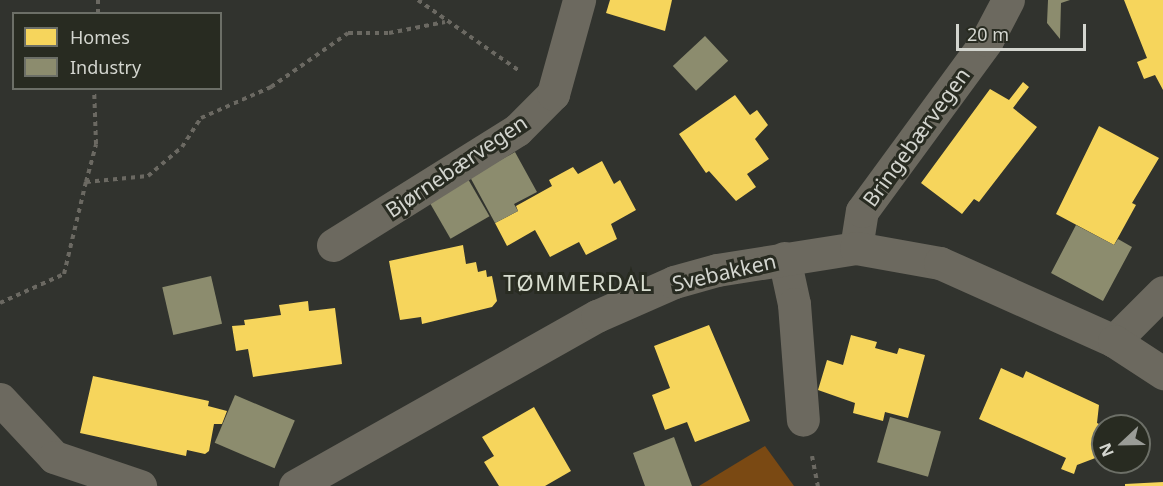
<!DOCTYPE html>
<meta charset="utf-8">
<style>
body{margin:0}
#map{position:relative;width:1163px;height:486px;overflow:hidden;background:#31332e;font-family:"Noto Sans",sans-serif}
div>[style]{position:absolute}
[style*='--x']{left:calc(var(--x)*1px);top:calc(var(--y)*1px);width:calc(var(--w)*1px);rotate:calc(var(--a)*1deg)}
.green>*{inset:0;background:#7a4913}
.homes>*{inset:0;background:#f6d55c}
.industry>*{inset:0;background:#8c8c6e;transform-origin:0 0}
.path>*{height:4px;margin-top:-2px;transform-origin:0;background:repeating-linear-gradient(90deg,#6b6962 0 4.5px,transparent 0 9px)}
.minor>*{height:33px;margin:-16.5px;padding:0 16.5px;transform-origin:16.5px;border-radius:16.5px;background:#6c695f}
span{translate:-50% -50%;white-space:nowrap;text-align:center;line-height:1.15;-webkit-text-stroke:6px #282b21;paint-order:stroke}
.street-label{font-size:21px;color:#d3d5cf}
.neighbourhood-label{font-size:22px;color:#d8ddd0;letter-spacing:1.5px}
.legend{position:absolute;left:12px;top:12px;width:210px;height:78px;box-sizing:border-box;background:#282b21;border:2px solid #6c6f67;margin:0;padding:8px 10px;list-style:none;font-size:18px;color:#d3d5cf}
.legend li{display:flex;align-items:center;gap:12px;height:30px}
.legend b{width:30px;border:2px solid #6c6f67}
.north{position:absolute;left:1091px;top:414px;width:60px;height:60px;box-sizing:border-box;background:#282b21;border:2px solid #6c6f67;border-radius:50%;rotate:248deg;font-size:16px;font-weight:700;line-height:24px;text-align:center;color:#d3d5cf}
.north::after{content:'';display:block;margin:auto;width:21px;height:27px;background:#9a9c97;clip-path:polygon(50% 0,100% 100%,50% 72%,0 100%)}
.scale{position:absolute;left:956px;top:24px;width:130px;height:27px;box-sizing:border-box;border:3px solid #d3d5cf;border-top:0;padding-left:8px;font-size:18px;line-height:21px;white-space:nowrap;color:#d3d5cf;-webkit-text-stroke:4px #282b21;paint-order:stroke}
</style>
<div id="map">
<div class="green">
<div style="clip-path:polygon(765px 446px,794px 486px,699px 486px)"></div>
</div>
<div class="homes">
<div style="clip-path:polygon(610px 0,672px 0,665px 31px,606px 13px)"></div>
<div style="clip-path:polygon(1124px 0,1163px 0,1163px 90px,1155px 75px,1144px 79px,1137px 62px,1147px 58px)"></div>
<div style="clip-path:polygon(1023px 82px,1029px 87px,1013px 108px,1037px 127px,979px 202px,974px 199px,962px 214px,921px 183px,990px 89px,1009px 100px)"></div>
<div style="clip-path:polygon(735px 95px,750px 115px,757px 110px,768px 125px,755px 139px,769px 159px,747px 174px,756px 187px,736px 201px,709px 171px,706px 173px,679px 134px)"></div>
<div style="clip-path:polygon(1099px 126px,1159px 158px,1132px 203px,1136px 205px,1114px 245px,1056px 214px)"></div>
<div style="clip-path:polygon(602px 161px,614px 184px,620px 180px,636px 210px,611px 224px,617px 239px,586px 255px,579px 242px,550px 257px,535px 230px,507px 246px,495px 223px,518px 211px,516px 206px,552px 186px,549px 180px,573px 167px,578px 174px)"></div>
<div style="clip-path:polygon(463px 245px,466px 264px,476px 262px,478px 272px,486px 270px,487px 277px,492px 276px,497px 301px,492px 307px,422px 324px,421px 317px,400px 320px,389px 261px)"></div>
<div style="clip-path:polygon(308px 301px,309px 311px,335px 308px,342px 364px,253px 377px,248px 349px,236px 351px,232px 326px,245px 325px,244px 320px,281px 315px,279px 305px)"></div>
<div style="clip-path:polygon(709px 325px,750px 421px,695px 442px,687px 422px,665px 430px,652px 395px,670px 388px,654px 346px)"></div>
<div style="clip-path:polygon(851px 335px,877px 342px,875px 348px,897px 354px,899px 348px,925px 355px,908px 418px,885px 412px,883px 421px,853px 413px,855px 403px,818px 390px,827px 360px,843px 365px)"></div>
<div style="clip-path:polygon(1001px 368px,1023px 378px,1026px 371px,1099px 405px,1097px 423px,1103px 426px,1103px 446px,1098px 457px,1077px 465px,1074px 474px,1061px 469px,1066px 458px,979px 419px)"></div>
<div style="clip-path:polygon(93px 376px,209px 401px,208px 406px,227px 411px,222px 424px,214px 424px,209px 451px,205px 454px,187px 450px,186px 456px,80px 433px)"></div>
<div style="clip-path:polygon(534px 407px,571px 471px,545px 486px,499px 486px,484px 462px,494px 456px,482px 437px)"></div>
<div style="clip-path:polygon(1163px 482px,1163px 486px,1125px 486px,1125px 484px)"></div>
</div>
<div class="industry">
<div style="clip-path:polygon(1048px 0,1070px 0,1061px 3px,1060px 39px,1047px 23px)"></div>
<div style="left:705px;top:36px;width:34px;height:44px;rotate:47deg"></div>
<div style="clip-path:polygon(515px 152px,537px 192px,514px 204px,518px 211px,495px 223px,470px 177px)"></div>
<div style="left:468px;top:179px;width:43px;height:45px;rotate:60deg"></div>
<div style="clip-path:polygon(1076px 225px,1114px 245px,1118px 239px,1132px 247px,1103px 301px,1051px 273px)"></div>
<div style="left:211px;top:276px;width:49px;height:50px;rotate:77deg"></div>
<div style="left:235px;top:395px;width:65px;height:52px;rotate:23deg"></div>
<div style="left:890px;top:417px;width:53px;height:47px;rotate:16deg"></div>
<div style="clip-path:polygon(674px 437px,692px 486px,645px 486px,633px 453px)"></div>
</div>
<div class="path">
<div style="--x:98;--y:0;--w:14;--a:90"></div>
<div style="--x:418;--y:0;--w:122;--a:35"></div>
<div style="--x:86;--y:182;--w:39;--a:-75"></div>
<div style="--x:96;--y:144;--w:56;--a:-92"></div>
<div style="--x:0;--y:303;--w:70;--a:-24.4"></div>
<div style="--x:64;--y:274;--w:95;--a:-76.6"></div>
<div style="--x:86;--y:182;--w:62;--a:-5.5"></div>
<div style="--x:148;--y:176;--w:45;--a:-40.5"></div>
<div style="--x:182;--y:147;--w:35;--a:-57"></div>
<div style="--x:201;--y:118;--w:77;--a:-23.9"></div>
<div style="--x:271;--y:87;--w:94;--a:-35"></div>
<div style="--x:348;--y:33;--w:41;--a:0"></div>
<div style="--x:389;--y:33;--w:57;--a:-11.1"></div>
<div style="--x:812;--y:456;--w:31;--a:79"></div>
</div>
<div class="minor">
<div style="--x:333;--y:245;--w:217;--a:-32"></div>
<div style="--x:517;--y:130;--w:51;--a:-45"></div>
<div style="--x:553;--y:94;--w:98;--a:-74.5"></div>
<div style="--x:856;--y:248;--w:37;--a:-81"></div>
<div style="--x:862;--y:211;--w:212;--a:-53.8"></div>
<div style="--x:987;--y:40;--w:45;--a:-62.3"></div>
<div style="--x:784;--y:258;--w:47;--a:77.7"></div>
<div style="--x:794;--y:304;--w:116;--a:85.6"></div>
<div style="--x:1114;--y:341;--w:69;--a:-45"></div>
<div style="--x:0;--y:399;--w:79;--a:47"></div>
<div style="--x:54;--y:457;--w:91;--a:18.6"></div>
<div style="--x:295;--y:486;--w:347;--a:-29.4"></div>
<div style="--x:597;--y:316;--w:84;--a:-23.8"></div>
<div style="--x:674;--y:282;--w:45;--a:-15.6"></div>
<div style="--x:717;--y:270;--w:141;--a:-9"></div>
<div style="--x:856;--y:248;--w:85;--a:10.1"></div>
<div style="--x:940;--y:263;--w:191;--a:24.1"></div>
<div style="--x:1114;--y:341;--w:59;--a:33.1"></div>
</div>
<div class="street-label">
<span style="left:916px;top:137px;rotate:-54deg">Bringebærvegen</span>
<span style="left:456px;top:166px;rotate:-34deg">Bjørnebærvegen</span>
<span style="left:724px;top:272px;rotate:-13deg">Svebakken</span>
</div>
<div class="neighbourhood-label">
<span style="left:578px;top:283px">TØMMERDAL</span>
</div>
<ul class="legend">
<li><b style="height:16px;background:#f6d55c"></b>Homes</li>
<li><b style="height:16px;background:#8c8c6e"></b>Industry</li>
</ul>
<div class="north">N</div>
<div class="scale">20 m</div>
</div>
